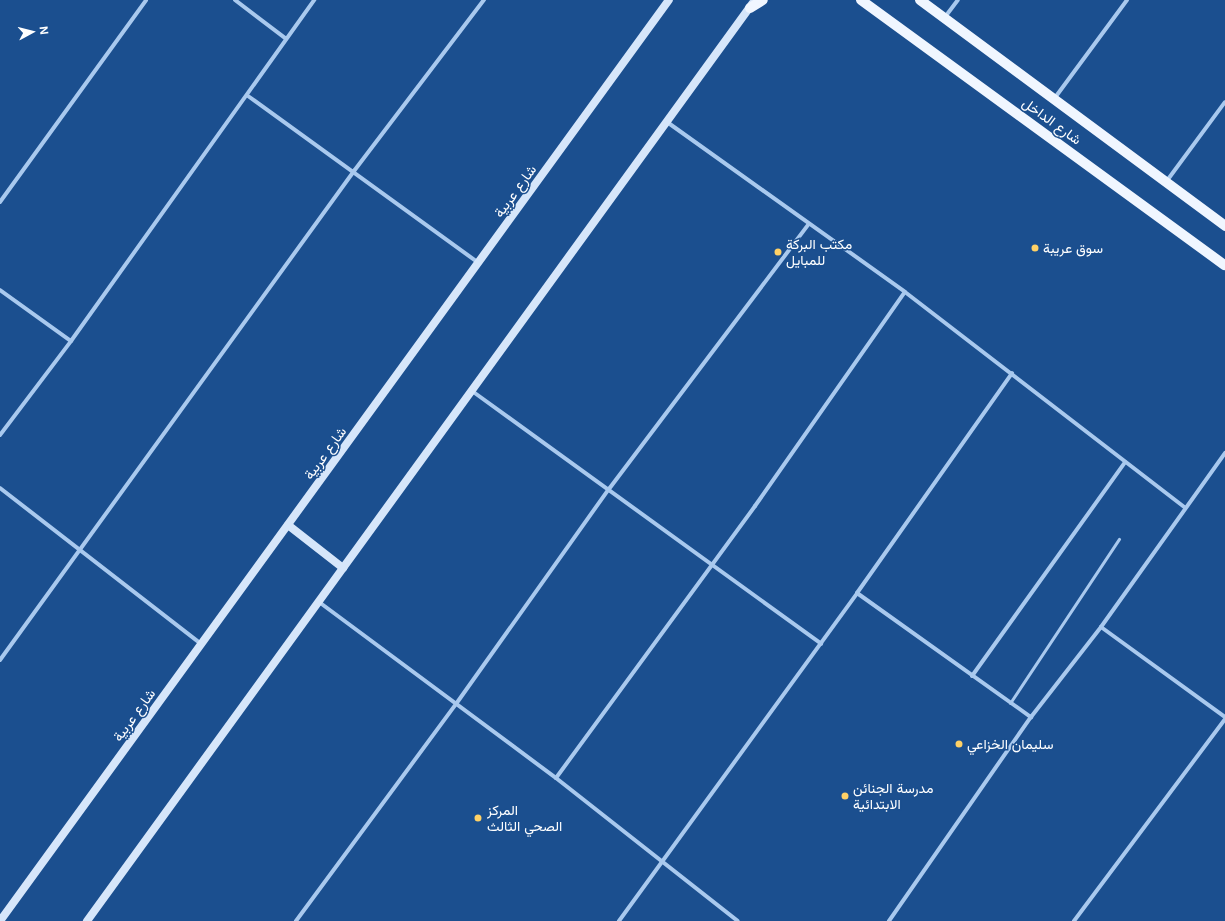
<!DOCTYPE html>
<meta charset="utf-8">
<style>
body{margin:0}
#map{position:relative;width:1225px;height:921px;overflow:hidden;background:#1b4f8f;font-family:Inter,Vazirmatn,sans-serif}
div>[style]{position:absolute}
.service>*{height:3px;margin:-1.5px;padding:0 1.5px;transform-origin:1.5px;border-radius:1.5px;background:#a9c9ee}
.minor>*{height:4px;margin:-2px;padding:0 2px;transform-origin:2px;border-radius:2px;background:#a9c9ee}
.secondary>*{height:8px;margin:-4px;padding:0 4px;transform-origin:4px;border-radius:4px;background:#d6e6fa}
.primary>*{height:10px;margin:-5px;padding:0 5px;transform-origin:5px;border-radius:5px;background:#f0f6ff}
.dots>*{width:11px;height:11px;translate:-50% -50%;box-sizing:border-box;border:2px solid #1b4f8f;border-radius:50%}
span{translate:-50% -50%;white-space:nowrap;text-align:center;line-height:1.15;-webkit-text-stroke:3px #1b4f8f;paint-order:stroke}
.street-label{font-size:14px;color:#fff}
.poi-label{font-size:14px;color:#fff}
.left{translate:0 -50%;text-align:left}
.north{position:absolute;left:12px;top:12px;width:40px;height:40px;-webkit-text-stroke:3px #1b4f8f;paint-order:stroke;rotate:83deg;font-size:11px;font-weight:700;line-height:16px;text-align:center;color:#fff}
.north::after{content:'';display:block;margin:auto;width:14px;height:18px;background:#fff;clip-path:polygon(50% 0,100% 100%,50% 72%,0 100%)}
</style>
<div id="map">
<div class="service">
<div style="left:1010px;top:703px;width:197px;rotate:-56.4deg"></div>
</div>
<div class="minor">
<div style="left:235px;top:0;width:63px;rotate:37.2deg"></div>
<div style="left:945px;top:17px;width:21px;rotate:-53deg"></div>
<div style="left:248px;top:96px;width:285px;rotate:35.9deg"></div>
<div style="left:1054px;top:99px;width:123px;rotate:-53.6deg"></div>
<div style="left:667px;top:122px;width:292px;rotate:35.5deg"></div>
<div style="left:905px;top:292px;width:352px;rotate:37.6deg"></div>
<div style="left:1166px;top:182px;width:99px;rotate:-53.6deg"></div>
<div style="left:0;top:202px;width:249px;rotate:-54.1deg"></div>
<div style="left:0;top:290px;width:87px;rotate:35.7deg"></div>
<div style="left:472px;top:391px;width:431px;rotate:35.9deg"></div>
<div style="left:0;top:435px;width:118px;rotate:-52.9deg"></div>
<div style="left:71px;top:341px;width:419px;rotate:-54.5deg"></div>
<div style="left:0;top:488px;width:254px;rotate:37.8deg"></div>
<div style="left:857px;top:593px;width:214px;rotate:35.5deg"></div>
<div style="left:319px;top:602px;width:295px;rotate:36.6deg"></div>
<div style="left:556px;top:778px;width:231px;rotate:38.2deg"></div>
<div style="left:1101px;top:627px;width:153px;rotate:36deg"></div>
<div style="left:0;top:660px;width:604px;rotate:-54.1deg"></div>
<div style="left:354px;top:171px;width:215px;rotate:-52.8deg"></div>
<div style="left:972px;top:676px;width:263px;rotate:-54.4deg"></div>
<div style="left:556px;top:778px;width:337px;rotate:-53.8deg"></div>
<div style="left:755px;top:506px;width:261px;rotate:-55deg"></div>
<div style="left:296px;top:921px;width:270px;rotate:-53.6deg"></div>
<div style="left:456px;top:704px;width:264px;rotate:-54.6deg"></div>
<div style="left:609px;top:489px;width:332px;rotate:-53deg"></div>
<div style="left:619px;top:921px;width:405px;rotate:-54deg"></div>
<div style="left:857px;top:593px;width:269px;rotate:-54.8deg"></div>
<div style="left:889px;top:921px;width:249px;rotate:-55.2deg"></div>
<div style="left:1031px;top:717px;width:114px;rotate:-52.1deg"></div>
<div style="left:1101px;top:627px;width:214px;rotate:-54.5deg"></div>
<div style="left:1074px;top:921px;width:252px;rotate:-53.2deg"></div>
</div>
<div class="secondary">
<div style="left:288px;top:525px;width:70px;rotate:38deg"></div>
<div style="left:0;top:921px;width:1138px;rotate:-54.01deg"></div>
<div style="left:87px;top:921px;width:1133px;rotate:-54.05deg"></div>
</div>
<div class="primary">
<div style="left:861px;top:0;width:450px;rotate:36.1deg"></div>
<div style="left:920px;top:0;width:380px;rotate:36.5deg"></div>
<div style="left:750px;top:8px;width:15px;rotate:-32deg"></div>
</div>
<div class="dots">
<div style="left:1035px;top:248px;background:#ffd166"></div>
<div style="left:778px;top:252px;background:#ffd166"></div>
<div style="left:959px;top:744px;background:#ffd166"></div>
<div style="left:845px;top:796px;background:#ffd166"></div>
<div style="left:478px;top:818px;background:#ffd166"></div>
</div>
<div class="street-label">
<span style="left:1052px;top:121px;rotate:36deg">شارع الداخل</span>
<span style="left:515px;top:191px;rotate:-54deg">شارع عربية</span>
<span style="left:325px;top:453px;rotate:-54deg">شارع عربية</span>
<span style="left:134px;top:715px;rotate:-54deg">شارع عربية</span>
</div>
<div class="poi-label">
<span class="left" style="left:786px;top:252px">مكتب البركة<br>للمبايل</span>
<span class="left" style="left:1043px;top:248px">سوق عريبة</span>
<span class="left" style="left:967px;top:744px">سليمان الخزاعي</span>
<span class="left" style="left:853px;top:796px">مدرسة الجنائن<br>الابتدائية</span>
<span class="left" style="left:487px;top:818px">المركز<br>الصحي الثالث</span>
</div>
<div class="north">N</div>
</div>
